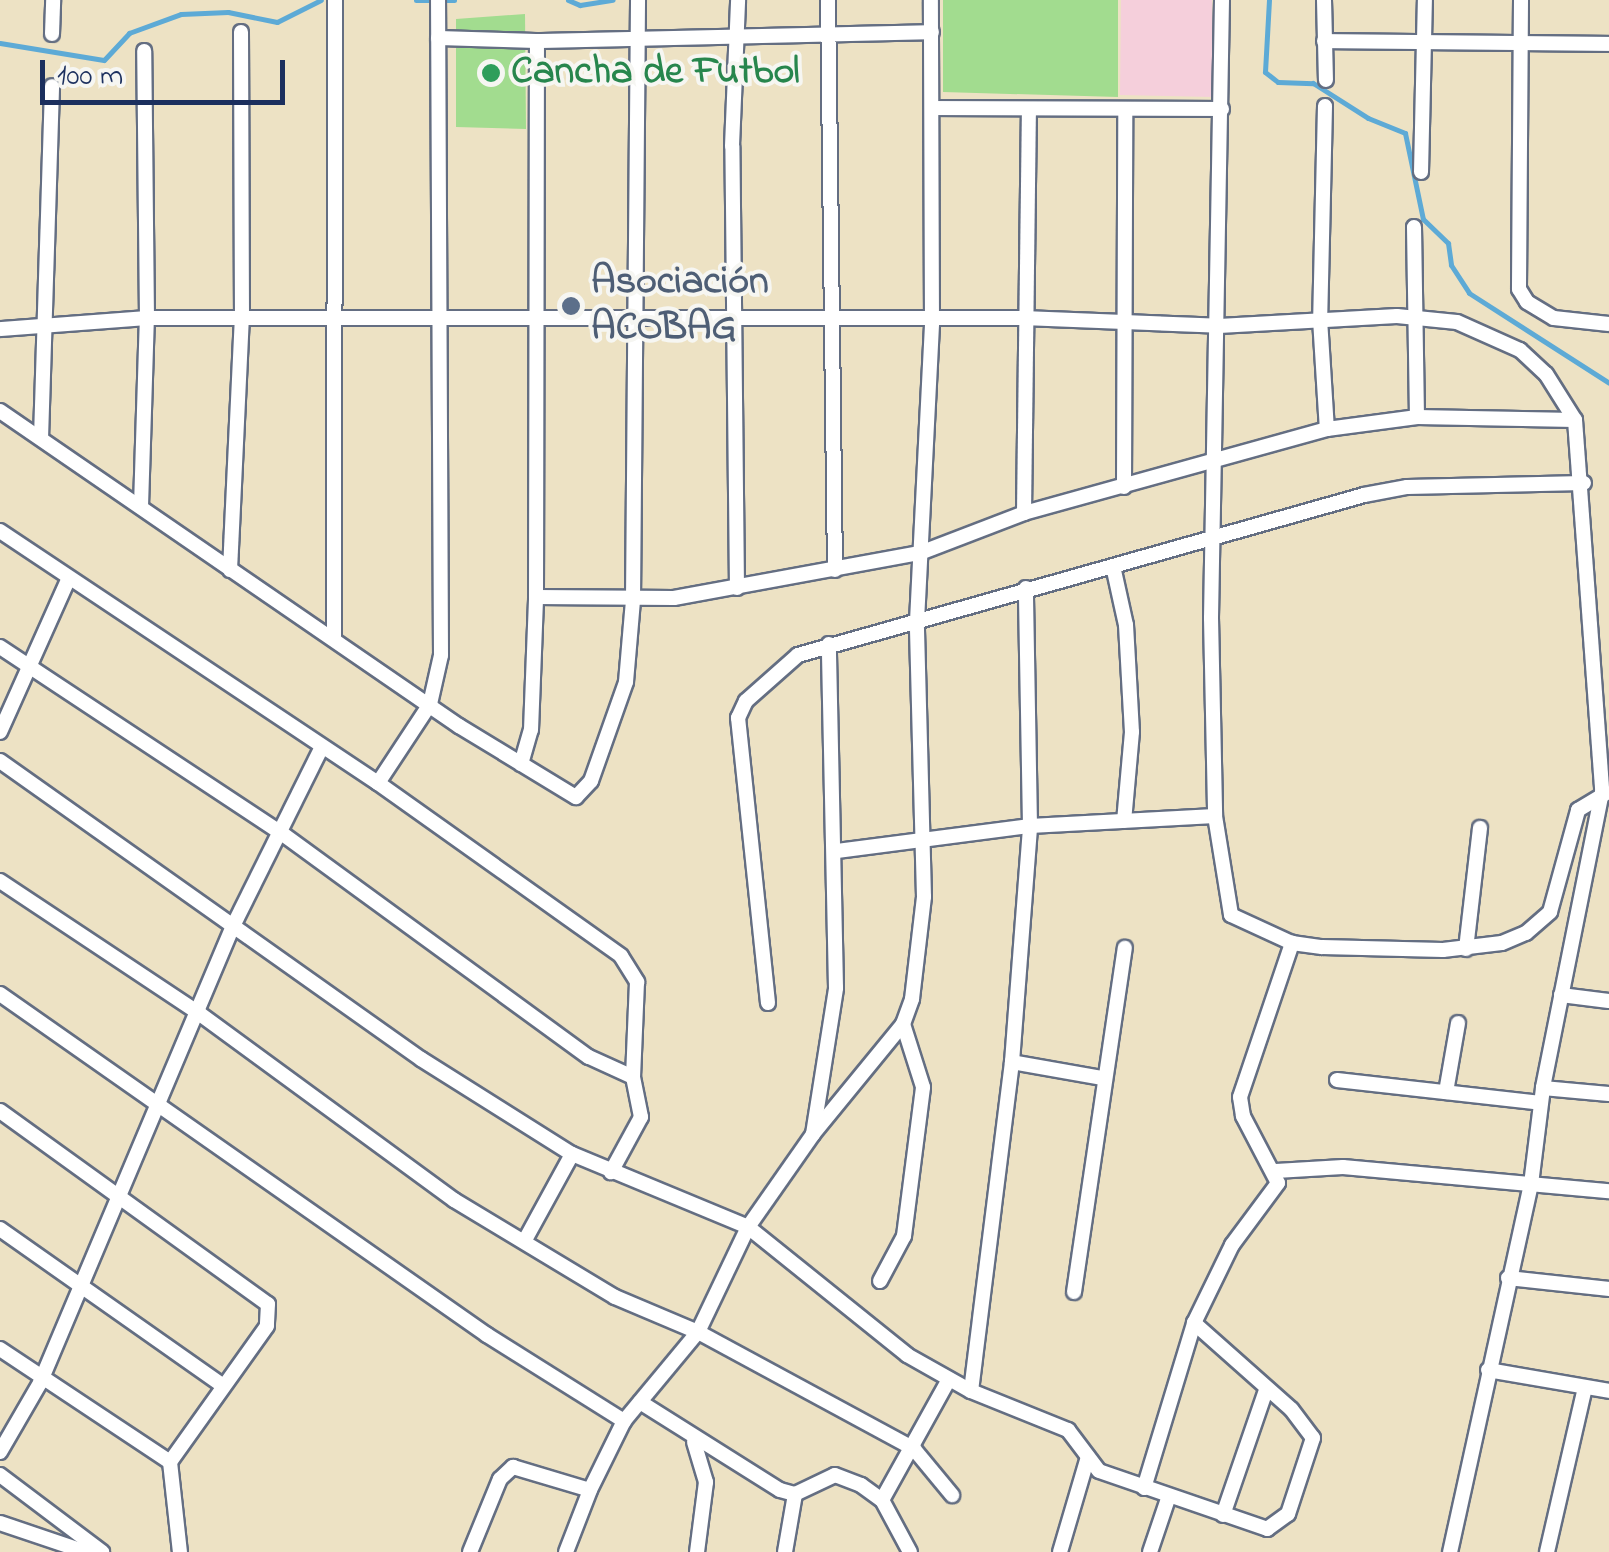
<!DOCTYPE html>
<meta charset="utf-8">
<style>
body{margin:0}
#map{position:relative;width:1609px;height:1552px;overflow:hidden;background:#ede2c4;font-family:"Indie Flower",sans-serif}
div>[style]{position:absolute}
.built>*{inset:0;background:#f5cfdb}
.green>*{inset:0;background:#a2dc8f}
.stream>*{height:5px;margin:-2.5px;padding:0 2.5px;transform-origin:2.5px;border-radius:2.5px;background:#5daad6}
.roads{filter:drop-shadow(2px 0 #646e82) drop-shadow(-2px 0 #646e82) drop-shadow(0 2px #646e82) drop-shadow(0 -2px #646e82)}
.minor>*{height:14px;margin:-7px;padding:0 7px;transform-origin:7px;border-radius:7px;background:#fff}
.dots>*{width:28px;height:28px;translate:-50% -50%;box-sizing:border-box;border:5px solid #f6f6f2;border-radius:50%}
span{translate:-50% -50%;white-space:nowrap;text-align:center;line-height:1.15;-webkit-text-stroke:8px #f6f6f2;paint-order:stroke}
.leisure-label{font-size:40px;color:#27864d;font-weight:700}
.left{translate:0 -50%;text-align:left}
.service-label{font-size:40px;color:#4e5e75;font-weight:700}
.scale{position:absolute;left:40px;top:60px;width:245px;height:45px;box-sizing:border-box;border:5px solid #1b2f5e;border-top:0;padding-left:12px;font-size:30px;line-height:35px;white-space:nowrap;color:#1b2f5e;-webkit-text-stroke:8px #f6f6f2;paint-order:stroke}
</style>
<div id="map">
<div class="built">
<div style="clip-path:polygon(1121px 0,1212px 0,1213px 97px,1120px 95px)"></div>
</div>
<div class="green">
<div style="clip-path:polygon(943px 0,1118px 0,1118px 97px,943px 92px)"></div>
<div style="clip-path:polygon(525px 14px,526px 129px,456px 127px,456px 19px)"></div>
</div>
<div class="stream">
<div style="left:416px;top:0;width:38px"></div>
<div style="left:568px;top:0;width:13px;rotate:23deg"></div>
<div style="left:580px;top:5px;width:33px;rotate:-9deg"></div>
<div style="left:1269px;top:0;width:72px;rotate:93.2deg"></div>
<div style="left:1265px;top:72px;width:16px;rotate:38deg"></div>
<div style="left:1278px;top:82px;width:35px;rotate:2deg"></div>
<div style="left:1313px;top:83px;width:65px;rotate:32.5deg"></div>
<div style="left:1368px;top:118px;width:40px;rotate:22deg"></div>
<div style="left:1405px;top:133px;width:88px;rotate:78.2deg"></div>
<div style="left:1423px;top:219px;width:35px;rotate:44deg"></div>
<div style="left:1448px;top:243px;width:22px;rotate:82deg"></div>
<div style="left:1451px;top:265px;width:33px;rotate:57deg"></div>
<div style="left:1469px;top:293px;width:166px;rotate:32.7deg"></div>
<div style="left:0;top:43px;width:105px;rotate:9.3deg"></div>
<div style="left:104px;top:60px;width:37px;rotate:-47deg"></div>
<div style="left:129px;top:33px;width:55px;rotate:-20.1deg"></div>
<div style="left:181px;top:14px;width:47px;rotate:-2.4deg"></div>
<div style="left:228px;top:12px;width:50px;rotate:11.5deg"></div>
<div style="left:277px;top:22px;width:49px;rotate:-26.6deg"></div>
</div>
<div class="roads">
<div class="minor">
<div style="left:828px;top:0;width:570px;rotate:89.3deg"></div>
<div style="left:1222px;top:0;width:618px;rotate:91.02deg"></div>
<div style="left:1211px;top:618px;width:198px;rotate:88.8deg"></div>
<div style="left:1215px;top:816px;width:100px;rotate:80.8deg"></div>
<div style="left:1231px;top:915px;width:67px;rotate:24.7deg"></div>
<div style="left:1292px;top:943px;width:30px;rotate:8deg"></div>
<div style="left:1322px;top:947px;width:121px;rotate:1.4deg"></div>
<div style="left:1443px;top:950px;width:59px;rotate:-6.8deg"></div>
<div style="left:1502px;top:943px;width:26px;rotate:-23deg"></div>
<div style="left:1526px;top:933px;width:32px;rotate:-41deg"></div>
<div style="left:1550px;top:912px;width:106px;rotate:-74.6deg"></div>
<div style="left:1578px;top:810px;width:33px;rotate:-31deg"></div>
<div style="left:1324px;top:0;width:80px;rotate:88.6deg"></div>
<div style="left:1521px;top:0;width:289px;rotate:90.4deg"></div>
<div style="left:1519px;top:289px;width:15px;rotate:58deg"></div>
<div style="left:1527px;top:302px;width:31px;rotate:31deg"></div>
<div style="left:1554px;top:318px;width:55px;rotate:6.2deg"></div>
<div style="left:52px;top:34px;width:34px;rotate:-88deg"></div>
<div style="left:438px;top:38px;width:99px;rotate:1.7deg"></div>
<div style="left:1324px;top:41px;width:285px;rotate:0.6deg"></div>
<div style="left:1325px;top:106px;width:213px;rotate:91.3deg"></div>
<div style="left:1320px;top:319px;width:110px;rotate:86.4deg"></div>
<div style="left:933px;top:108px;width:289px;rotate:0.2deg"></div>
<div style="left:1421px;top:172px;width:172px;rotate:-88.7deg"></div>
<div style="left:1414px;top:227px;width:190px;rotate:89.1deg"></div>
<div style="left:0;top:329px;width:147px;rotate:-4.3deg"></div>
<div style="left:147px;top:318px;width:876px"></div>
<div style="left:1023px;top:318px;width:196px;rotate:2.3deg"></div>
<div style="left:1219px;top:326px;width:178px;rotate:-3.2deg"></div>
<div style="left:1397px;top:316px;width:60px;rotate:5.7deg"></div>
<div style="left:1457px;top:322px;width:69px;rotate:24deg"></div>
<div style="left:1520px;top:350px;width:35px;rotate:43deg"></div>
<div style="left:1546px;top:374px;width:54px;rotate:57.8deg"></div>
<div style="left:1575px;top:420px;width:373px;rotate:85.8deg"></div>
<div style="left:1602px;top:792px;width:302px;rotate:101.3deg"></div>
<div style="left:1543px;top:1088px;width:97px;rotate:97.1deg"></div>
<div style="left:1531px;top:1184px;width:377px;rotate:102.4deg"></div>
<div style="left:0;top:411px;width:557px;rotate:34.46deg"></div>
<div style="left:459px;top:726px;width:137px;rotate:31.3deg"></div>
<div style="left:576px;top:797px;width:22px;rotate:-47deg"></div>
<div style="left:591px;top:781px;width:105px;rotate:-70.5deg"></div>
<div style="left:626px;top:682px;width:82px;rotate:-85.1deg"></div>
<div style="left:633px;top:600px;width:600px;rotate:-89.52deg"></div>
<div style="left:41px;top:438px;width:352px;rotate:-88.2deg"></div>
<div style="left:1124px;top:487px;width:378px;rotate:-89.8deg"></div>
<div style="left:141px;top:506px;width:188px;rotate:-88.2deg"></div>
<div style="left:147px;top:318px;width:267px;rotate:-90.6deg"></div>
<div style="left:1024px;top:513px;width:404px;rotate:-89.3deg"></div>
<div style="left:0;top:531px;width:454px;rotate:33.7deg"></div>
<div style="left:378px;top:783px;width:298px;rotate:35.4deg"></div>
<div style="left:621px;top:956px;width:31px;rotate:58deg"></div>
<div style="left:637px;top:982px;width:95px;rotate:92.4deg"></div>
<div style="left:1113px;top:566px;width:60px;rotate:77.6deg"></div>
<div style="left:1126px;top:625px;width:107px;rotate:86.8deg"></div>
<div style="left:1132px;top:732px;width:89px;rotate:95.1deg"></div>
<div style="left:230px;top:570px;width:251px;rotate:-87.3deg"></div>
<div style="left:242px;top:319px;width:287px;rotate:-90.2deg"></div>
<div style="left:737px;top:588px;width:442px;rotate:-90.6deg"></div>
<div style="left:732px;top:146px;width:146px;rotate:-87.6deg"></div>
<div style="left:536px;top:597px;width:138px;rotate:0.4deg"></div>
<div style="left:674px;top:598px;width:250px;rotate:-10.4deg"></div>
<div style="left:920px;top:553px;width:111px;rotate:-21deg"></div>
<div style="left:1024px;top:513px;width:314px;rotate:-15.5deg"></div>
<div style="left:1327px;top:429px;width:91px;rotate:-7.6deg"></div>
<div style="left:1417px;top:417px;width:158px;rotate:1.1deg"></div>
<div style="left:334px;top:637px;width:637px;rotate:-89.91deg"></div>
<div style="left:0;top:647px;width:336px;rotate:33.5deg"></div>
<div style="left:280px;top:832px;width:382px;rotate:36.1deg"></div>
<div style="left:589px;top:1057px;width:48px;rotate:24.4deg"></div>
<div style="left:633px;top:1077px;width:41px;rotate:78.7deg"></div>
<div style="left:641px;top:1117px;width:63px;rotate:118.6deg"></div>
<div style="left:0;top:732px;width:167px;rotate:-65.9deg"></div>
<div style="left:0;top:761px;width:516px;rotate:35.29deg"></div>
<div style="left:421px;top:1059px;width:178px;rotate:32.2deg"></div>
<div style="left:572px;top:1154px;width:191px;rotate:22.5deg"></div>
<div style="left:748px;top:1227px;width:204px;rotate:38.8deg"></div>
<div style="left:907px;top:1355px;width:73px;rotate:29.4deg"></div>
<div style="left:971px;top:1391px;width:105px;rotate:21.9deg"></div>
<div style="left:1068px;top:1430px;width:51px;rotate:52.9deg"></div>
<div style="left:1099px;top:1471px;width:178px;rotate:19deg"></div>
<div style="left:1267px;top:1529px;width:26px;rotate:-36deg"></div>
<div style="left:1288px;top:1514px;width:80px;rotate:-71.8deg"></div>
<div style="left:1313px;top:1438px;width:36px;rotate:-127deg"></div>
<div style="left:1291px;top:1409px;width:130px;rotate:-138.4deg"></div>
<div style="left:521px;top:764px;width:35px;rotate:-74deg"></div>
<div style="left:531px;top:730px;width:133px;rotate:-87.8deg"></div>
<div style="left:536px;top:597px;width:556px;rotate:-89.9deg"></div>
<div style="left:537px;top:41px;width:395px;rotate:-1.3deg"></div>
<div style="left:378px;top:783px;width:95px;rotate:-56.6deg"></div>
<div style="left:430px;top:704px;width:50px;rotate:-77.3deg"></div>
<div style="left:441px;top:655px;width:655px;rotate:-90.26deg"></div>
<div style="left:837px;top:851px;width:195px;rotate:-7.4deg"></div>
<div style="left:1030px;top:826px;width:185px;rotate:-3.1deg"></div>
<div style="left:0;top:881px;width:240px;rotate:33.6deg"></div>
<div style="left:200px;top:1014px;width:315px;rotate:36.2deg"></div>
<div style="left:454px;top:1200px;width:188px;rotate:31.1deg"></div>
<div style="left:615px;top:1297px;width:90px;rotate:22.9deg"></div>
<div style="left:698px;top:1332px;width:246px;rotate:28.4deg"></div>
<div style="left:914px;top:1449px;width:60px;rotate:50.4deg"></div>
<div style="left:1466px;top:949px;width:122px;rotate:-83.4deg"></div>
<div style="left:0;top:994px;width:595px;rotate:35deg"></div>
<div style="left:487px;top:1335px;width:162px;rotate:32.1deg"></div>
<div style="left:1561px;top:995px;width:48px;rotate:7.1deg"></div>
<div style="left:768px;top:1003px;width:287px;rotate:-96deg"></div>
<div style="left:738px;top:718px;width:19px;rotate:-65deg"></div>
<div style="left:746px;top:701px;width:69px;rotate:-41.5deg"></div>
<div style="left:798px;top:655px;width:588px;rotate:-15.78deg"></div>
<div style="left:1364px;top:495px;width:44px;rotate:-10.5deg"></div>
<div style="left:1407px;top:487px;width:177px;rotate:-1.3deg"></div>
<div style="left:1012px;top:1062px;width:91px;rotate:10.1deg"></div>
<div style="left:1337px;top:1080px;width:205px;rotate:6.4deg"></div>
<div style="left:1543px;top:1088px;width:66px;rotate:5.2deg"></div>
<div style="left:1446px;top:1092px;width:70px;rotate:-80.1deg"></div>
<div style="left:0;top:1111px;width:330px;rotate:35.8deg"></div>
<div style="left:268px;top:1304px;width:22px;rotate:93deg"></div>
<div style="left:267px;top:1326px;width:167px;rotate:125.5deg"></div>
<div style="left:170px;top:1462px;width:91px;rotate:83.7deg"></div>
<div style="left:813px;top:1134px;width:148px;rotate:-81deg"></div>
<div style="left:836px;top:988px;width:344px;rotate:-91.2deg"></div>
<div style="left:1276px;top:1171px;width:67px;rotate:-3.4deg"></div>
<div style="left:1343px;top:1167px;width:267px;rotate:5.2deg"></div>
<div style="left:0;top:1229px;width:273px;rotate:35.1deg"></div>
<div style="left:525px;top:1240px;width:98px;rotate:-61.3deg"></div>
<div style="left:1508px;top:1278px;width:102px;rotate:6.2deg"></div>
<div style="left:880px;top:1281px;width:51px;rotate:-61.9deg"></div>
<div style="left:904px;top:1236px;width:150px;rotate:-82.7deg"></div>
<div style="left:923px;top:1087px;width:66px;rotate:-107.6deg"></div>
<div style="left:1074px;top:1292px;width:348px;rotate:-81.6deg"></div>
<div style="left:0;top:1349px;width:204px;rotate:33.6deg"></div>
<div style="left:1488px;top:1370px;width:123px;rotate:9.8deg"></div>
<div style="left:971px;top:1391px;width:332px;rotate:-82.9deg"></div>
<div style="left:1012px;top:1062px;width:237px;rotate:-85.6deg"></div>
<div style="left:1030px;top:826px;width:238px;rotate:-91deg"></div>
<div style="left:640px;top:1402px;width:165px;rotate:32.2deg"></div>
<div style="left:780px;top:1490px;width:16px;rotate:15deg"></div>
<div style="left:795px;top:1494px;width:44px;rotate:-25.4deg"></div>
<div style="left:835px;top:1475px;width:28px;rotate:21deg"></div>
<div style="left:861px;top:1485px;width:26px;rotate:36deg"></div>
<div style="left:882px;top:1500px;width:59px;rotate:61.7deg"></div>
<div style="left:694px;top:1442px;width:42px;rotate:73.3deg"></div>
<div style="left:706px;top:1482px;width:71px;rotate:97.3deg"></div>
<div style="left:0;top:1452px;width:80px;rotate:-59.9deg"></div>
<div style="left:40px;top:1383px;width:496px;rotate:-67.1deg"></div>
<div style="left:233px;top:926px;width:200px;rotate:-63.6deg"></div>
<div style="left:0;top:1475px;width:128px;rotate:37deg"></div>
<div style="left:1144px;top:1488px;width:172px;rotate:-73.1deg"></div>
<div style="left:1194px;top:1323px;width:87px;rotate:-64deg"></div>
<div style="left:1232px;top:1245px;width:77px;rotate:-53.4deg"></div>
<div style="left:1278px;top:1183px;width:76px;rotate:-117.6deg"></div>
<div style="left:1243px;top:1116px;width:19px;rotate:-99deg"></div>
<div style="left:1240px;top:1097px;width:163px;rotate:-71.3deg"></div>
<div style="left:882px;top:1500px;width:138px;rotate:-61deg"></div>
<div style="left:1223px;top:1515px;width:132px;rotate:-71deg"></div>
<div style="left:0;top:1523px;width:91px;rotate:18.6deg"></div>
<div style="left:470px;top:1552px;width:79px;rotate:-67.7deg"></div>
<div style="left:500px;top:1479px;width:18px;rotate:-43deg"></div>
<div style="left:513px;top:1467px;width:80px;rotate:16.6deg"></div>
<div style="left:590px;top:1490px;width:77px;rotate:-63.8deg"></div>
<div style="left:624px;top:1421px;width:116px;rotate:-50.3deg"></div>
<div style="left:698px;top:1332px;width:116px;rotate:-64.5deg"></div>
<div style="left:748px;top:1227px;width:113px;rotate:-55deg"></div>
<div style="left:813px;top:1134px;width:142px;rotate:-50.7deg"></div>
<div style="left:903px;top:1024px;width:27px;rotate:-70deg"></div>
<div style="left:912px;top:999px;width:103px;rotate:-83.3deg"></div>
<div style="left:924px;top:897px;width:276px;rotate:-91.5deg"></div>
<div style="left:917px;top:621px;width:299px;rotate:-87.1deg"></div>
<div style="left:932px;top:322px;width:322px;rotate:-90.2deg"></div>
<div style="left:566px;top:1552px;width:66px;rotate:-68.8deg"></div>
<div style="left:785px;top:1552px;width:59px;rotate:-80.2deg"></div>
<div style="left:1060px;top:1552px;width:99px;rotate:-73.6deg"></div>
<div style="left:1150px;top:1552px;width:59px;rotate:-71.3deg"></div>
<div style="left:1547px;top:1552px;width:168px;rotate:-77deg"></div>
</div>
</div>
<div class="dots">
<div style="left:491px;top:73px;background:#2e9e5b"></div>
<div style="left:571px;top:306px;background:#5c6f8a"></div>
</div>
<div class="leisure-label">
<span class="left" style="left:511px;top:73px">Cancha de Futbol</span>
</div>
<div class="service-label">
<span class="left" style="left:591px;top:306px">Asociación<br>ACOBAG</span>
</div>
<div class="scale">100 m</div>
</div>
